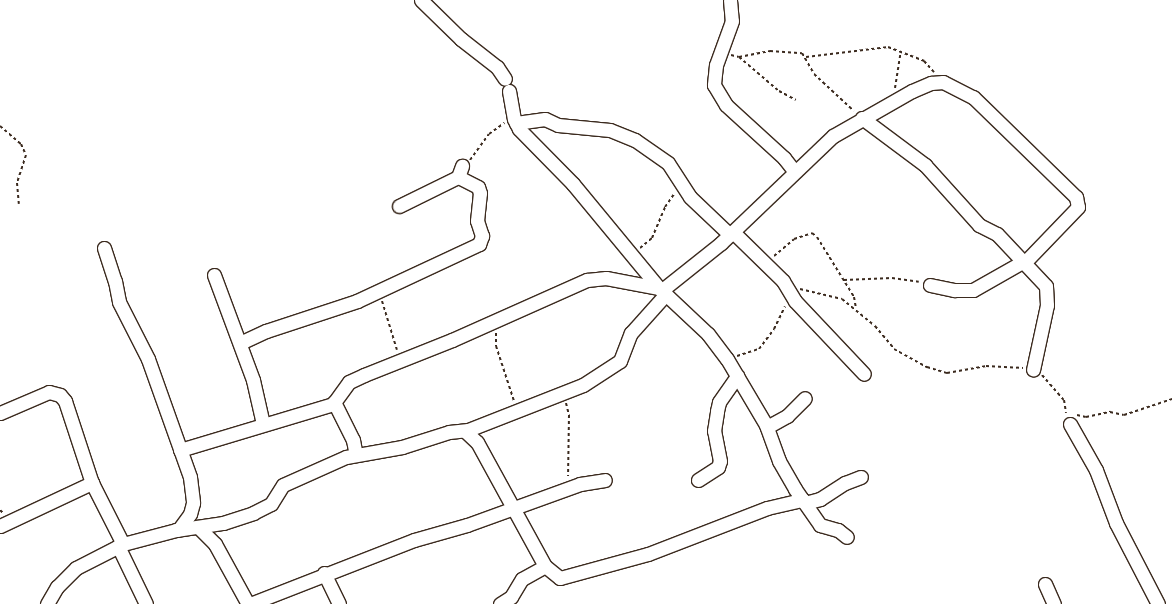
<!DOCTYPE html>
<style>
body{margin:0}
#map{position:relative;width:1172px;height:604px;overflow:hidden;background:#fff;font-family:"Patrick Hand",sans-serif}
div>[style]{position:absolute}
.path>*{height:2px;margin-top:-1px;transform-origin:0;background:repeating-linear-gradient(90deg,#3b2a1e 0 3px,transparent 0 6px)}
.roads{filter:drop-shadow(1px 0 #3b2a1e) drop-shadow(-1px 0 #3b2a1e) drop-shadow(0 1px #3b2a1e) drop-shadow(0 -1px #3b2a1e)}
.minor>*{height:13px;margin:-6.5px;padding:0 6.5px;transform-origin:6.5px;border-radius:6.5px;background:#fff}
span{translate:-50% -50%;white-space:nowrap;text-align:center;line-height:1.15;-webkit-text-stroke:4px #fff;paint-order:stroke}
</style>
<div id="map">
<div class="path">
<div style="left:731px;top:55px;width:8px;rotate:14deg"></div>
<div style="left:739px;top:57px;width:32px;rotate:-11deg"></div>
<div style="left:770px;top:51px;width:32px;rotate:4deg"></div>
<div style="left:802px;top:53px;width:24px;rotate:60deg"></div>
<div style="left:814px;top:74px;width:54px;rotate:42.8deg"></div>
<div style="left:739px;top:57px;width:52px;rotate:40.4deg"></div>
<div style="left:779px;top:91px;width:19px;rotate:28deg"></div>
<div style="left:806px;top:57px;width:83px;rotate:-7deg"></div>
<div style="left:888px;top:47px;width:39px;rotate:21deg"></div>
<div style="left:924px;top:61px;width:15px;rotate:48deg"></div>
<div style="left:895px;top:88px;width:36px;rotate:-81deg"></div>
<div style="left:0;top:126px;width:28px;rotate:41deg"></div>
<div style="left:21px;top:144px;width:12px;rotate:66deg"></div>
<div style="left:26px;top:155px;width:29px;rotate:108deg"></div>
<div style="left:17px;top:183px;width:21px;rotate:85deg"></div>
<div style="left:470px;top:160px;width:32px;rotate:-54deg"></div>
<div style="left:489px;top:134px;width:19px;rotate:-36deg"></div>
<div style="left:640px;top:248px;width:16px;rotate:-40deg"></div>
<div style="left:652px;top:238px;width:34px;rotate:-67deg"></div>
<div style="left:665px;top:207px;width:16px;rotate:-55deg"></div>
<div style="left:774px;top:256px;width:26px;rotate:-40deg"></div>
<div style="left:794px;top:239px;width:19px;rotate:-18deg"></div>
<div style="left:812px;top:233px;width:6px;rotate:39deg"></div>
<div style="left:817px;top:237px;width:70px;rotate:58.3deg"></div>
<div style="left:854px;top:297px;width:11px;rotate:80deg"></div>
<div style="left:844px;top:280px;width:48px;rotate:-2.4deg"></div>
<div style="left:892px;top:278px;width:27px;rotate:8deg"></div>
<div style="left:800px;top:289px;width:43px;rotate:13.4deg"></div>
<div style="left:842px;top:299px;width:43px;rotate:39.3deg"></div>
<div style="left:875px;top:326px;width:30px;rotate:50deg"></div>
<div style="left:894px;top:349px;width:38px;rotate:29deg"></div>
<div style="left:927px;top:367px;width:21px;rotate:17deg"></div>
<div style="left:947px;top:373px;width:40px;rotate:-10deg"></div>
<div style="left:986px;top:366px;width:37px;rotate:3deg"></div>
<div style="left:382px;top:301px;width:51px;rotate:73deg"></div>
<div style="left:496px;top:333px;width:13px;rotate:90deg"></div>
<div style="left:496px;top:346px;width:58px;rotate:71.9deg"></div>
<div style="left:737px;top:356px;width:23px;rotate:-18deg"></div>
<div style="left:759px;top:349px;width:25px;rotate:-53deg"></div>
<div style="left:774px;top:329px;width:25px;rotate:-64deg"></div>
<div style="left:1042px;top:375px;width:33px;rotate:49deg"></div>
<div style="left:1064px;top:400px;width:13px;rotate:81deg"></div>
<div style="left:566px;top:403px;width:12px;rotate:76deg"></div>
<div style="left:569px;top:415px;width:61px;rotate:90.9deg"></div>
<div style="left:1077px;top:415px;width:9px;rotate:13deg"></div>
<div style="left:1086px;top:417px;width:25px;rotate:-12deg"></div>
<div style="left:1110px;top:412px;width:14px;rotate:12deg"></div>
<div style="left:1124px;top:415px;width:51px;rotate:-18.4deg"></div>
<div style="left:0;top:510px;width:4px;rotate:45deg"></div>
</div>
<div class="roads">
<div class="minor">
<div style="left:421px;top:0;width:56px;rotate:44.3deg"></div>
<div style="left:461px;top:39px;width:46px;rotate:37.9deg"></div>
<div style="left:497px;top:67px;width:14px;rotate:56deg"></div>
<div style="left:730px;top:0;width:21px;rotate:85deg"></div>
<div style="left:732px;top:21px;width:47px;rotate:110deg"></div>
<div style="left:716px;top:65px;width:20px;rotate:96deg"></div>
<div style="left:714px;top:85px;width:23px;rotate:59deg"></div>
<div style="left:726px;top:105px;width:79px;rotate:42.4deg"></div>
<div style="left:784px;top:158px;width:16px;rotate:52deg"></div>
<div style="left:509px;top:91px;width:28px;rotate:80deg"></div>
<div style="left:514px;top:119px;width:11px;rotate:63deg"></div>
<div style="left:519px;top:129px;width:77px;rotate:45.5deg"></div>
<div style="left:573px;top:184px;width:135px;rotate:50.4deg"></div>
<div style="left:659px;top:288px;width:67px;rotate:43.2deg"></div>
<div style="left:708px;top:334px;width:31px;rotate:53deg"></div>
<div style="left:727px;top:359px;width:77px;rotate:59.4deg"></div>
<div style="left:766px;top:425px;width:38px;rotate:70deg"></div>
<div style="left:779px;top:461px;width:32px;rotate:60deg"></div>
<div style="left:795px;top:489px;width:44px;rotate:55.2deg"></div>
<div style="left:820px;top:525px;width:19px;rotate:16deg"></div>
<div style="left:838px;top:530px;width:11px;rotate:38deg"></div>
<div style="left:862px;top:118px;width:79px;rotate:36.7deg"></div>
<div style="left:925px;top:165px;width:81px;rotate:48deg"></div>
<div style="left:979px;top:225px;width:20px;rotate:27deg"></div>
<div style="left:997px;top:234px;width:71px;rotate:46.7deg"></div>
<div style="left:1046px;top:286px;width:19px;rotate:87deg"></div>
<div style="left:1047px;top:305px;width:66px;rotate:102.2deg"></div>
<div style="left:516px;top:123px;width:29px;rotate:-8deg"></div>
<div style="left:545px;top:119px;width:14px;rotate:25deg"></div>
<div style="left:558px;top:125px;width:52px;rotate:5.5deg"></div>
<div style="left:610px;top:130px;width:27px;rotate:22deg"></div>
<div style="left:635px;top:140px;width:40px;rotate:34.9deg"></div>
<div style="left:668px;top:163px;width:40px;rotate:57.1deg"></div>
<div style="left:690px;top:197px;width:55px;rotate:43.5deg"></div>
<div style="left:399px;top:206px;width:66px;rotate:-26.2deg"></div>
<div style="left:733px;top:232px;width:70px;rotate:44.4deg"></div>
<div style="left:783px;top:281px;width:23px;rotate:59deg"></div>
<div style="left:795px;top:301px;width:100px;rotate:46.6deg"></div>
<div style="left:104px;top:248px;width:35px;rotate:72deg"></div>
<div style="left:115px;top:281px;width:21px;rotate:79deg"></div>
<div style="left:119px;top:302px;width:64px;rotate:63deg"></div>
<div style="left:148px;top:359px;width:125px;rotate:70.4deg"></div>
<div style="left:190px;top:477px;width:26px;rotate:83deg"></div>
<div style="left:193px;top:503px;width:11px;rotate:105deg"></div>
<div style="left:190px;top:514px;width:19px;rotate:126deg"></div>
<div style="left:214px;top:275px;width:112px;rotate:69.6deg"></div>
<div style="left:253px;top:380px;width:45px;rotate:77.2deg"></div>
<div style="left:930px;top:285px;width:25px;rotate:12deg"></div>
<div style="left:954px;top:290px;width:19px"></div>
<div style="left:973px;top:290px;width:59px;rotate:-29.6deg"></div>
<div style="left:662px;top:290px;width:75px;rotate:-38.5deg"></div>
<div style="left:721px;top:243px;width:155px;rotate:-43.7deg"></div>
<div style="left:833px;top:136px;width:91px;rotate:-29.7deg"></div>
<div style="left:912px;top:91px;width:21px;rotate:-23deg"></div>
<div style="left:931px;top:83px;width:12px;rotate:-5deg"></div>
<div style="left:943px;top:82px;width:34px;rotate:27deg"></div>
<div style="left:973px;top:97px;width:144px;rotate:44.2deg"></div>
<div style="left:1076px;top:197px;width:10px;rotate:79deg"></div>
<div style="left:1078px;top:207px;width:76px;rotate:133.9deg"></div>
<div style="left:240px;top:343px;width:29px;rotate:-25deg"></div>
<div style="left:266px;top:331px;width:96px;rotate:-18.2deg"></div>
<div style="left:357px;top:301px;width:135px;rotate:-25deg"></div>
<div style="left:479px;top:244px;width:9px;rotate:-69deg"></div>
<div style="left:482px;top:236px;width:16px;rotate:-108deg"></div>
<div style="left:477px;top:221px;width:28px;rotate:-84deg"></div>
<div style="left:480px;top:193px;width:6px;rotate:-108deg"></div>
<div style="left:478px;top:187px;width:22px;rotate:-153deg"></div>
<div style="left:458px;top:177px;width:12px;rotate:-70deg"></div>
<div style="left:334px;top:402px;width:42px;rotate:63.4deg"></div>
<div style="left:353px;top:440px;width:15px;rotate:79deg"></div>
<div style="left:0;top:413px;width:53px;rotate:-23.2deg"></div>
<div style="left:49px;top:392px;width:11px;rotate:15deg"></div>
<div style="left:60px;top:395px;width:8px;rotate:50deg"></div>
<div style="left:65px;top:401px;width:86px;rotate:71.8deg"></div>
<div style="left:92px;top:483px;width:68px;rotate:63.1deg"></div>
<div style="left:1070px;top:424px;width:53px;rotate:60.5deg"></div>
<div style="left:1096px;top:470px;width:57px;rotate:69.3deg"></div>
<div style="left:1116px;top:523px;width:91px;rotate:62.6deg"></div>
<div style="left:767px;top:427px;width:23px;rotate:-29deg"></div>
<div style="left:787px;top:416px;width:25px;rotate:-45deg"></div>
<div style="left:465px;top:431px;width:16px;rotate:43deg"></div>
<div style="left:477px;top:442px;width:141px;rotate:61.3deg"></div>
<div style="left:545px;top:566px;width:19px;rotate:39deg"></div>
<div style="left:560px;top:578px;width:91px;rotate:-15.3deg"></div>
<div style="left:648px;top:554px;width:128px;rotate:-21.1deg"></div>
<div style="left:767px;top:508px;width:37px;rotate:-13deg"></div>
<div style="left:180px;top:450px;width:160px;rotate:-16.7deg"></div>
<div style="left:333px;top:404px;width:27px;rotate:-54deg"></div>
<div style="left:349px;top:382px;width:17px;rotate:-25deg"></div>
<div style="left:364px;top:375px;width:95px;rotate:-21.7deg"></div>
<div style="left:452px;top:340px;width:148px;rotate:-24deg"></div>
<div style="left:587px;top:280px;width:19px;rotate:-6deg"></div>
<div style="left:606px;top:278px;width:54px;rotate:10.7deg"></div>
<div style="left:698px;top:480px;width:24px;rotate:-33deg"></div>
<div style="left:718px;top:467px;width:6px;rotate:-72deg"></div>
<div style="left:720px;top:461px;width:31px;rotate:-101deg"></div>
<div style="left:714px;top:431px;width:20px;rotate:-81deg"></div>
<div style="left:717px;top:411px;width:9px;rotate:-77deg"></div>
<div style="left:719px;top:402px;width:32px;rotate:-55deg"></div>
<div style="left:805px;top:503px;width:16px;rotate:-15deg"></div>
<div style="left:820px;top:499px;width:30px;rotate:-33deg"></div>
<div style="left:845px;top:483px;width:17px;rotate:-21deg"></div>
<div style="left:0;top:526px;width:102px;rotate:-25.1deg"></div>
<div style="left:198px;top:527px;width:24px;rotate:45deg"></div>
<div style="left:215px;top:544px;width:68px;rotate:61.2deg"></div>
<div style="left:118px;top:546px;width:64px;rotate:64.2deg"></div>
<div style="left:324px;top:573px;width:34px;rotate:64deg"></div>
<div style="left:1045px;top:584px;width:22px;rotate:66deg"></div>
<div style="left:47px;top:604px;width:20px;rotate:-60deg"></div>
<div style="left:57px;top:587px;width:27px;rotate:-45deg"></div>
<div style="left:76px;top:568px;width:53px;rotate:-27.1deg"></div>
<div style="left:123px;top:544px;width:55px;rotate:-14.8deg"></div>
<div style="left:176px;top:530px;width:48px;rotate:-8.5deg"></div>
<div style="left:223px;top:523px;width:32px;rotate:-18deg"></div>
<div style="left:253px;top:513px;width:20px;rotate:-27deg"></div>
<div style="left:271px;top:504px;width:22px;rotate:-58deg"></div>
<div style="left:283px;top:485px;width:69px;rotate:-24deg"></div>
<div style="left:346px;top:457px;width:57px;rotate:-10.1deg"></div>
<div style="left:402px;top:447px;width:49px;rotate:-17.7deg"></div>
<div style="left:449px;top:432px;width:19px;rotate:-6deg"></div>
<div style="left:468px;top:430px;width:123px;rotate:-21.4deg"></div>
<div style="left:583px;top:385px;width:44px;rotate:-33deg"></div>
<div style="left:620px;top:361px;width:30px;rotate:-69deg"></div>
<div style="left:631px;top:333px;width:52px;rotate:-48.1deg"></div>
<div style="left:250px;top:604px;width:176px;rotate:-21.3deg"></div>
<div style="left:414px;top:540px;width:55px;rotate:-15.8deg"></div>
<div style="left:467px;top:525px;width:120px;rotate:-19.9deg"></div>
<div style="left:580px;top:484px;width:25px;rotate:-9deg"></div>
<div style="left:500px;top:604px;width:13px;rotate:-32deg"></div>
<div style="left:511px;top:597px;width:21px;rotate:-59deg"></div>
<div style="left:522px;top:579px;width:26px;rotate:-29deg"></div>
</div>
</div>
</div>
